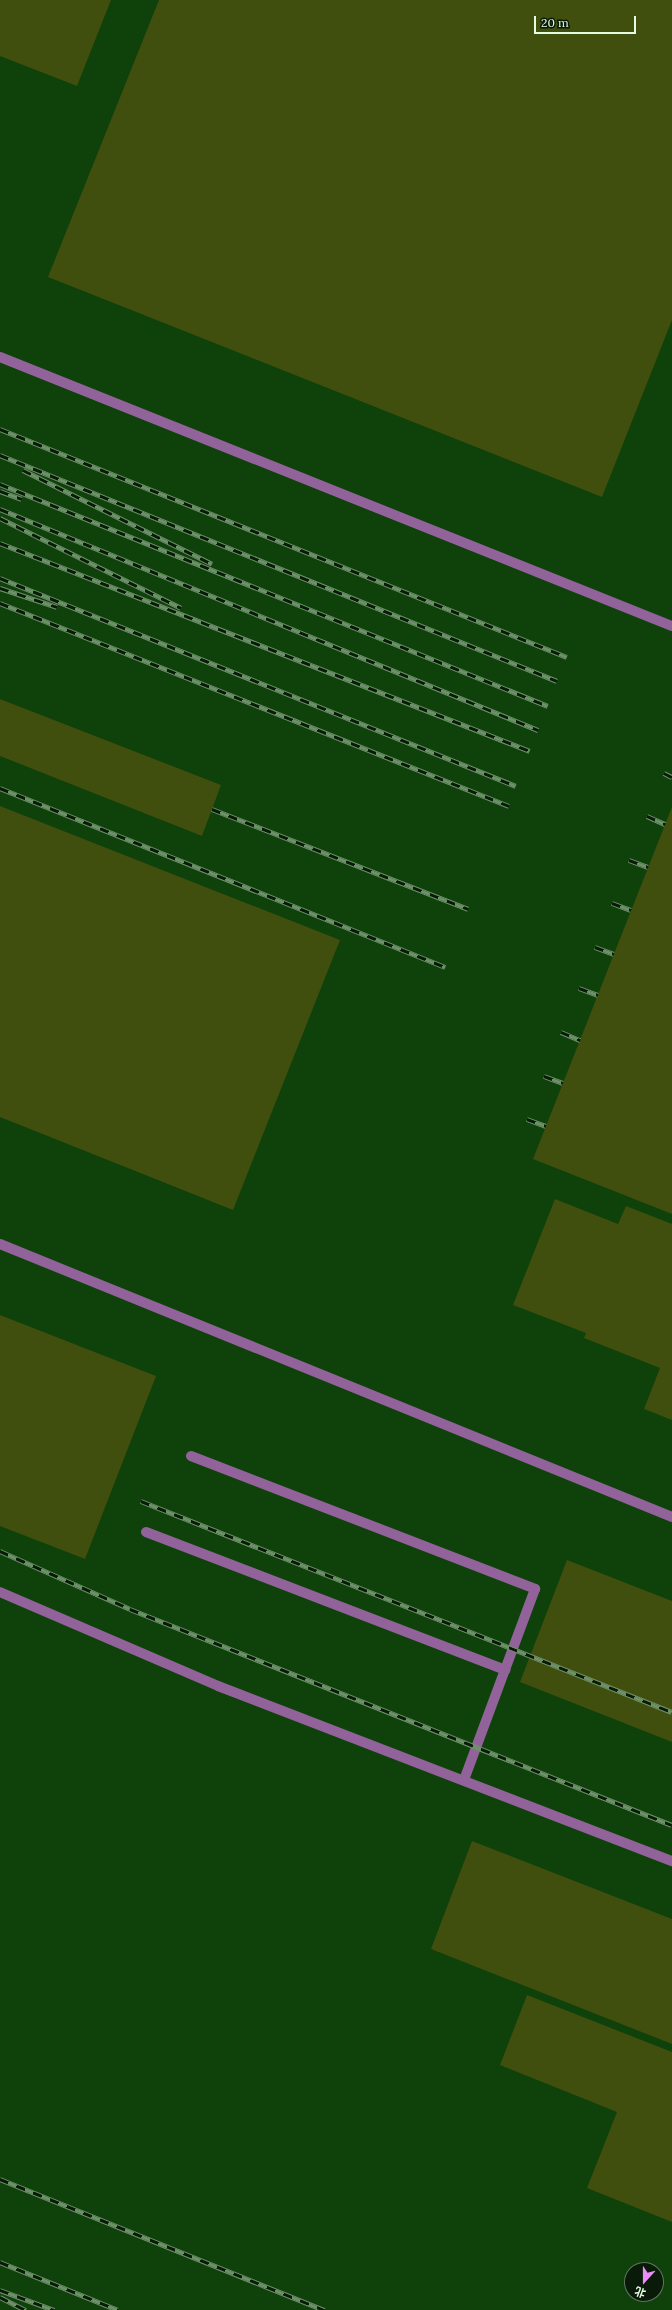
<!DOCTYPE html>
<meta charset="utf-8">
<style>
body{margin:0}
#map{position:relative;width:672px;height:2310px;overflow:hidden;background:#0d3809;font-family:Lora,"Noto Sans SC",serif}
div>[style]{position:absolute}
.built>*{inset:0;background:#0f410b}
.building>*{inset:0;background:#404e0e}
.minor>*{height:10px;margin:-5px;padding:0 5px;transform-origin:5px;border-radius:5px;background:#92639a}
.rail>*{height:4.5px;margin-top:-2.25px;transform-origin:0;background:repeating-linear-gradient(90deg,#091b08 0 9px,#6e916b 0 18px);box-sizing:border-box;border-block:1px solid #6e916b}
span{translate:-50% -50%;white-space:nowrap;text-align:center;line-height:1.15;-webkit-text-stroke:3.5px #091b08;paint-order:stroke}
.north{position:absolute;left:624px;top:2262px;width:40px;height:40px;box-sizing:border-box;background:#091b08;border:1px solid #60755e;border-radius:50%;rotate:201deg;font-size:11px;font-weight:700;line-height:16px;text-align:center;color:#e3fbe0}
.north::after{content:'';display:block;margin:auto;width:14px;height:18px;background:#ec8cfb;clip-path:polygon(50% 0,100% 100%,50% 72%,0 100%)}
.scale{position:absolute;left:534px;top:16px;width:102px;height:18px;box-sizing:border-box;border:2px solid #e3fbe0;border-top:0;padding-left:5px;font-size:12px;line-height:14px;white-space:nowrap;color:#e3fbe0;-webkit-text-stroke:3px #091b08;paint-order:stroke}
</style>
<div id="map">
<div class="built">
<div style="clip-path:polygon(evenodd,0 0,672px 0,672px 2310px,0 2310px,0 0,632px 2270px,656px 2270px,656px 2294px,632px 2294px,632px 2270px)"></div>
</div>
<div class="building">
<div style="clip-path:polygon(0 0,111px 0,77px 86px,0 56px)"></div>
<div style="clip-path:polygon(159px 0,672px 0,672px 320px,602px 497px,48px 277px)"></div>
<div style="clip-path:polygon(0 699px,221px 785px,202px 836px,0 756px)"></div>
<div style="clip-path:polygon(0 806px,340px 940px,233px 1210px,0 1117px)"></div>
<div style="clip-path:polygon(672px 807px,672px 1214px,533px 1159px)"></div>
<div style="clip-path:polygon(555px 1199px,618px 1224px,626px 1206px,672px 1224px,672px 1420px,644px 1409px,660px 1368px,584px 1338px,586px 1333px,513px 1305px)"></div>
<div style="clip-path:polygon(0 1315px,156px 1376px,85px 1559px,0 1526px)"></div>
<div style="clip-path:polygon(567px 1560px,672px 1601px,672px 1742px,520px 1682px)"></div>
<div style="clip-path:polygon(472px 1841px,672px 1919px,672px 2044px,431px 1949px)"></div>
<div style="clip-path:polygon(527px 1995px,672px 2052px,672px 2222px,587px 2188px,617px 2112px,500px 2065px)"></div>
</div>
<div class="minor">
<div style="left:0;top:357px;width:724px;rotate:21.82deg"></div>
<div style="left:0;top:1244px;width:725px;rotate:22.11deg"></div>
<div style="left:191px;top:1456px;width:369px;rotate:21.1deg"></div>
<div style="left:535px;top:1589px;width:204px;rotate:110.4deg"></div>
<div style="left:146px;top:1532px;width:385px;rotate:21deg"></div>
<div style="left:0;top:1592px;width:237px;rotate:23.3deg"></div>
<div style="left:218px;top:1686px;width:487px;rotate:21.1deg"></div>
</div>
<div class="rail">
<div style="left:0;top:429px;width:611px;rotate:21.91deg"></div>
<div style="left:0;top:455px;width:601px;rotate:22.08deg"></div>
<div style="left:23px;top:470px;width:211px;rotate:26.4deg"></div>
<div style="left:0;top:484px;width:591px;rotate:22.05deg"></div>
<div style="left:0;top:491px;width:23px;rotate:20deg"></div>
<div style="left:0;top:509px;width:582px;rotate:22.33deg"></div>
<div style="left:0;top:518px;width:202px;rotate:26.4deg"></div>
<div style="left:0;top:543px;width:569px;rotate:21.43deg"></div>
<div style="left:0;top:578px;width:556px;rotate:21.95deg"></div>
<div style="left:0;top:588px;width:60px;rotate:18.4deg"></div>
<div style="left:0;top:603px;width:548px;rotate:21.74deg"></div>
<div style="left:664px;top:773px;width:9px;rotate:27deg"></div>
<div style="left:0;top:788px;width:480px;rotate:21.9deg"></div>
<div style="left:212px;top:809px;width:275px;rotate:21.3deg"></div>
<div style="left:647px;top:816px;width:20px;rotate:24deg"></div>
<div style="left:629px;top:860px;width:20px;rotate:20deg"></div>
<div style="left:612px;top:903px;width:20px;rotate:20deg"></div>
<div style="left:595px;top:947px;width:20px;rotate:20deg"></div>
<div style="left:579px;top:988px;width:20px;rotate:20deg"></div>
<div style="left:561px;top:1032px;width:21px;rotate:23deg"></div>
<div style="left:544px;top:1076px;width:20px;rotate:20deg"></div>
<div style="left:527px;top:1119px;width:20px;rotate:20deg"></div>
<div style="left:141px;top:1501px;width:571px;rotate:21.67deg"></div>
<div style="left:0;top:1551px;width:142px;rotate:24deg"></div>
<div style="left:130px;top:1609px;width:583px;rotate:21.73deg"></div>
<div style="left:0;top:2179px;width:350px;rotate:22deg"></div>
<div style="left:0;top:2262px;width:127px;rotate:22.1deg"></div>
<div style="left:0;top:2290px;width:58px;rotate:20.3deg"></div>
<div style="left:0;top:2297px;width:29px;rotate:27deg"></div>
</div>
<div class="north">北</div>
<div class="scale">20 m</div>
</div>
